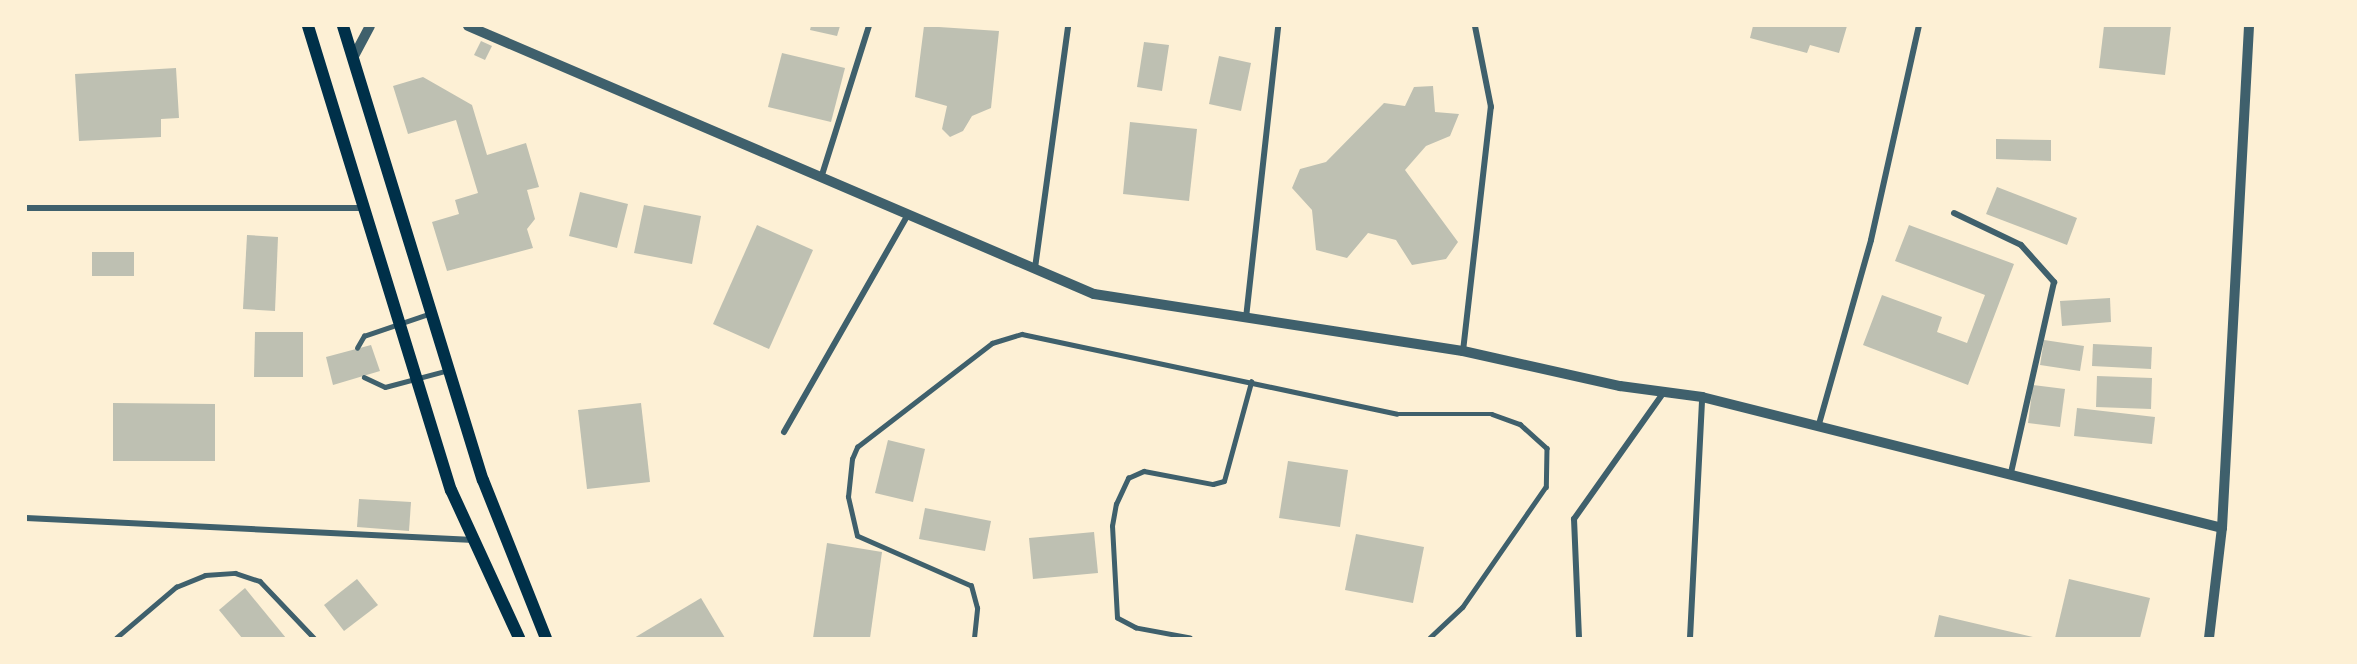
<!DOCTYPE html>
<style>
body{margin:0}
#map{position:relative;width:2357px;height:664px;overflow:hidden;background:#fdf0d5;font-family:Commissioner,sans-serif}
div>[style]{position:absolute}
.building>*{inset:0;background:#bec0b2}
.service>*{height:4.5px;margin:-2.25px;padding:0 2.25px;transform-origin:2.25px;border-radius:2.25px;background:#3f606c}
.minor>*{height:6px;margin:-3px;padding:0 3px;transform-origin:3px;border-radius:3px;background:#3f606c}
.tertiary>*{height:10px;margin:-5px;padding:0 5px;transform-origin:5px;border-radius:5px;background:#3f606c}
.secondary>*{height:12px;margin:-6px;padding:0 6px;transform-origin:6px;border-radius:6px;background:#003049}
span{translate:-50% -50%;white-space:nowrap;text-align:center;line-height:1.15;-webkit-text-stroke:6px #fdf0d5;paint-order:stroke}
.frame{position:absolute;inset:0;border:27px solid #fdf0d5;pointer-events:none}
</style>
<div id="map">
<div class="building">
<div style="clip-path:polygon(811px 26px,840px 26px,837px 36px,810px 30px)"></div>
<div style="clip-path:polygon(924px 26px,999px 31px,991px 108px,972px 116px,963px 131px,950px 137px,942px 129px,947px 106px,915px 97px)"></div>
<div style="clip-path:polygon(1753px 26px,1847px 26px,1839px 53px,1810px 45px,1807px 53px,1750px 38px)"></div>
<div style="clip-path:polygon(2104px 26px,2171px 26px,2165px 75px,2099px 68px)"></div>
<div style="clip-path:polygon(481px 41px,492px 46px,485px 60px,474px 55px)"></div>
<div style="clip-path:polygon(1144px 42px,1169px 45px,1162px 91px,1137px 87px)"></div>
<div style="clip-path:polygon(782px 53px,845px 68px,831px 122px,768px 107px)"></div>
<div style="clip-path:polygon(1219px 56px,1251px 63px,1241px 111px,1209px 104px)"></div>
<div style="clip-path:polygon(176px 68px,179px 118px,161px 119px,161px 137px,79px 141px,75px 74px)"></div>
<div style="clip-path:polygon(423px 77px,472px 105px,487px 155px,526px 143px,539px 187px,527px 190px,535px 219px,527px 229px,533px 248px,447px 271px,432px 222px,459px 214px,455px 200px,478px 193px,456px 120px,408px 134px,393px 86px)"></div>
<div style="clip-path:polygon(1433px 86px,1435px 112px,1459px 114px,1450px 136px,1426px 146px,1405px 170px,1458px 242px,1446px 259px,1412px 265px,1396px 240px,1368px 233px,1347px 258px,1316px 250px,1312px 210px,1292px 188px,1300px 169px,1326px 162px,1384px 103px,1405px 106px,1414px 87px)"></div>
<div style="clip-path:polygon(1130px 122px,1197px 129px,1189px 201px,1123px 194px)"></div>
<div style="clip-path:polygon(1996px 139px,2051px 140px,2051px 161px,1996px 159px)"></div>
<div style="clip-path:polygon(1997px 187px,2077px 218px,2067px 245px,1986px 214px)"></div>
<div style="clip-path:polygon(580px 192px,628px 204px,617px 248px,569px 236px)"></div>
<div style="clip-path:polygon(644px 205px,701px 216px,692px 264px,634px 253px)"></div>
<div style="clip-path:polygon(757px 225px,813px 250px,769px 349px,713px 324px)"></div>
<div style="clip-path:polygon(1909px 225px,2014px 264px,1968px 385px,1863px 345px,1882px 295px,1942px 317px,1937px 332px,1967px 343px,1985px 295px,1895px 261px)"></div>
<div style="clip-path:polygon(247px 235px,278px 237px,275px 311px,243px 309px)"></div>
<div style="clip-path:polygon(92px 252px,134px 252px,134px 276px,92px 276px)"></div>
<div style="clip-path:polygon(2110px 298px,2111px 322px,2062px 326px,2060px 301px)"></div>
<div style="clip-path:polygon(255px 332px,303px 332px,303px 377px,254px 377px)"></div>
<div style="clip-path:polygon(2044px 340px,2084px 346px,2080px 371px,2040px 365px)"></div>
<div style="clip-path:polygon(2093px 344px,2152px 347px,2151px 369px,2092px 366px)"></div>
<div style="clip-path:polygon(371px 345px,380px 371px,333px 385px,326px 357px)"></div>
<div style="clip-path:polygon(2097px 376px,2152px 378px,2151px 409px,2096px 407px)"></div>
<div style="clip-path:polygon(2033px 385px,2065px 389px,2060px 427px,2028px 423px)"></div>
<div style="clip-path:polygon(113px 403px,215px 404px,215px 461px,113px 461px)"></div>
<div style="clip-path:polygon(641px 403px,650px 482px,587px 489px,578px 410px)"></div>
<div style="clip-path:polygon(2077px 408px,2155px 417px,2152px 444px,2074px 436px)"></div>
<div style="clip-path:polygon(888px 440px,925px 449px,913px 502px,875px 493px)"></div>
<div style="clip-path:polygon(1288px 461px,1348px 470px,1340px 527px,1279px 518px)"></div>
<div style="clip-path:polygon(359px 499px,411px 502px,409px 531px,357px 527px)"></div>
<div style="clip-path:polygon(925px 508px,991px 521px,985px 551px,919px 539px)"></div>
<div style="clip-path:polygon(1094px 532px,1098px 573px,1033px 579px,1029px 538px)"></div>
<div style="clip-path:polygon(1356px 534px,1424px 547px,1413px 603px,1345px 590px)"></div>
<div style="clip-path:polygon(827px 543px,882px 552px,870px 638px,813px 638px)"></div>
<div style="clip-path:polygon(357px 579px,378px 605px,344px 631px,324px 605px)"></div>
<div style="clip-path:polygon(2069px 579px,2150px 598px,2140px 638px,2055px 638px)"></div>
<div style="clip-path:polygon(245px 588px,286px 638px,242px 638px,219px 610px)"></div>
<div style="clip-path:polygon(701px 598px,725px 638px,634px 638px)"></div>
<div style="clip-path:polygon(1939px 615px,2037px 638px,1934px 638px)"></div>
</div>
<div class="service">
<div style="left:357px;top:348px;width:14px;rotate:-60deg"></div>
<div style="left:364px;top:336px;width:71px;rotate:-18.9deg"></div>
<div style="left:364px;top:377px;width:23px;rotate:25deg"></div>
<div style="left:385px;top:387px;width:66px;rotate:-14.9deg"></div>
<div style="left:116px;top:638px;width:79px;rotate:-40.4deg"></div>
<div style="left:176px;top:587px;width:31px;rotate:-22deg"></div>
<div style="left:205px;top:575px;width:30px;rotate:-4deg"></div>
<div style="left:235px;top:573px;width:26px;rotate:18deg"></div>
<div style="left:260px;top:581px;width:79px;rotate:46.5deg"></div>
<div style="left:974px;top:638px;width:30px;rotate:-84deg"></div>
<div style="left:977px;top:608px;width:23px;rotate:-105deg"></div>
<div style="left:971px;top:586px;width:124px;rotate:-156.3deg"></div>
<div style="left:857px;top:536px;width:40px;rotate:-103deg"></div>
<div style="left:848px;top:497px;width:38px;rotate:-84deg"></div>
<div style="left:852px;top:459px;width:13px;rotate:-67deg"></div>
<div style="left:857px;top:447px;width:170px;rotate:-37.6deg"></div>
<div style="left:992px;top:343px;width:31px;rotate:-17deg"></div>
<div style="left:1022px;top:334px;width:383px;rotate:12deg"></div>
<div style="left:1397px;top:414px;width:95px"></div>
<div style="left:1492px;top:414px;width:30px;rotate:20deg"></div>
<div style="left:1520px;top:424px;width:36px;rotate:42deg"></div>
<div style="left:1547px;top:448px;width:39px;rotate:91deg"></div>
<div style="left:1546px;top:487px;width:146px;rotate:124.7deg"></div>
<div style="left:1463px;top:607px;width:45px;rotate:136.8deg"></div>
<div style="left:1190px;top:638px;width:55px;rotate:-169.5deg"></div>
<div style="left:1136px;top:628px;width:21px;rotate:-152deg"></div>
<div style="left:1117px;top:618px;width:92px;rotate:-93.1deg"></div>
<div style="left:1112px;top:526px;width:22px;rotate:-80deg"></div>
<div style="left:1116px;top:504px;width:29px;rotate:-65deg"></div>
<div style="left:1128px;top:478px;width:17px;rotate:-24deg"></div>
<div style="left:1144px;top:471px;width:70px;rotate:10.7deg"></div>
<div style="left:1213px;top:484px;width:11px;rotate:-15deg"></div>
<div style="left:1224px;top:481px;width:103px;rotate:-74.7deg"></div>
</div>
<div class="minor">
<div style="left:821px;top:178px;width:159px;rotate:-72.5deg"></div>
<div style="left:26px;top:208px;width:336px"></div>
<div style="left:1954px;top:213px;width:74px;rotate:25.5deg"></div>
<div style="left:2021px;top:245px;width:50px;rotate:48.3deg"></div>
<div style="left:2054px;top:282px;width:196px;rotate:102.7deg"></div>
<div style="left:1035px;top:268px;width:244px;rotate:-82.2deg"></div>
<div style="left:1246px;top:318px;width:294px;rotate:-83.7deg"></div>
<div style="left:1463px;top:351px;width:246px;rotate:-83.5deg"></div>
<div style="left:1491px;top:107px;width:83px;rotate:-101.2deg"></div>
<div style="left:1819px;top:424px;width:191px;rotate:-74.2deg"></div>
<div style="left:1871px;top:240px;width:219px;rotate:-77.4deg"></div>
<div style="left:784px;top:432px;width:250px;rotate:-60.3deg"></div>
<div style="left:26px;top:518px;width:448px;rotate:2.8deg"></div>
<div style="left:1579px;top:638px;width:119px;rotate:-92.4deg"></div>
<div style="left:1574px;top:519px;width:156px;rotate:-54.7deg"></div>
<div style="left:1690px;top:638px;width:241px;rotate:-87.1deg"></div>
</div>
<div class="tertiary">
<div style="left:468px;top:26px;width:681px;rotate:23.18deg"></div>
<div style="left:1094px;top:294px;width:373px;rotate:8.8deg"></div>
<div style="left:1463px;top:351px;width:161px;rotate:12.6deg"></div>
<div style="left:1620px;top:386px;width:83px;rotate:7.6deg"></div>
<div style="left:1702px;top:397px;width:536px;rotate:14.14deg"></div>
<div style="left:353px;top:58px;width:36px;rotate:-62deg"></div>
<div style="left:2209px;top:638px;width:111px;rotate:-83.3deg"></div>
<div style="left:2222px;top:528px;width:503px;rotate:-86.92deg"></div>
</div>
<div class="secondary">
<div style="left:308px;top:26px;width:486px;rotate:72.9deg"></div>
<div style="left:451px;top:490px;width:163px;rotate:65.3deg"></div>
<div style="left:343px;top:26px;width:475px;rotate:72.9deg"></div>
<div style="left:483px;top:480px;width:170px;rotate:68.3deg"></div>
</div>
<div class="frame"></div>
</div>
